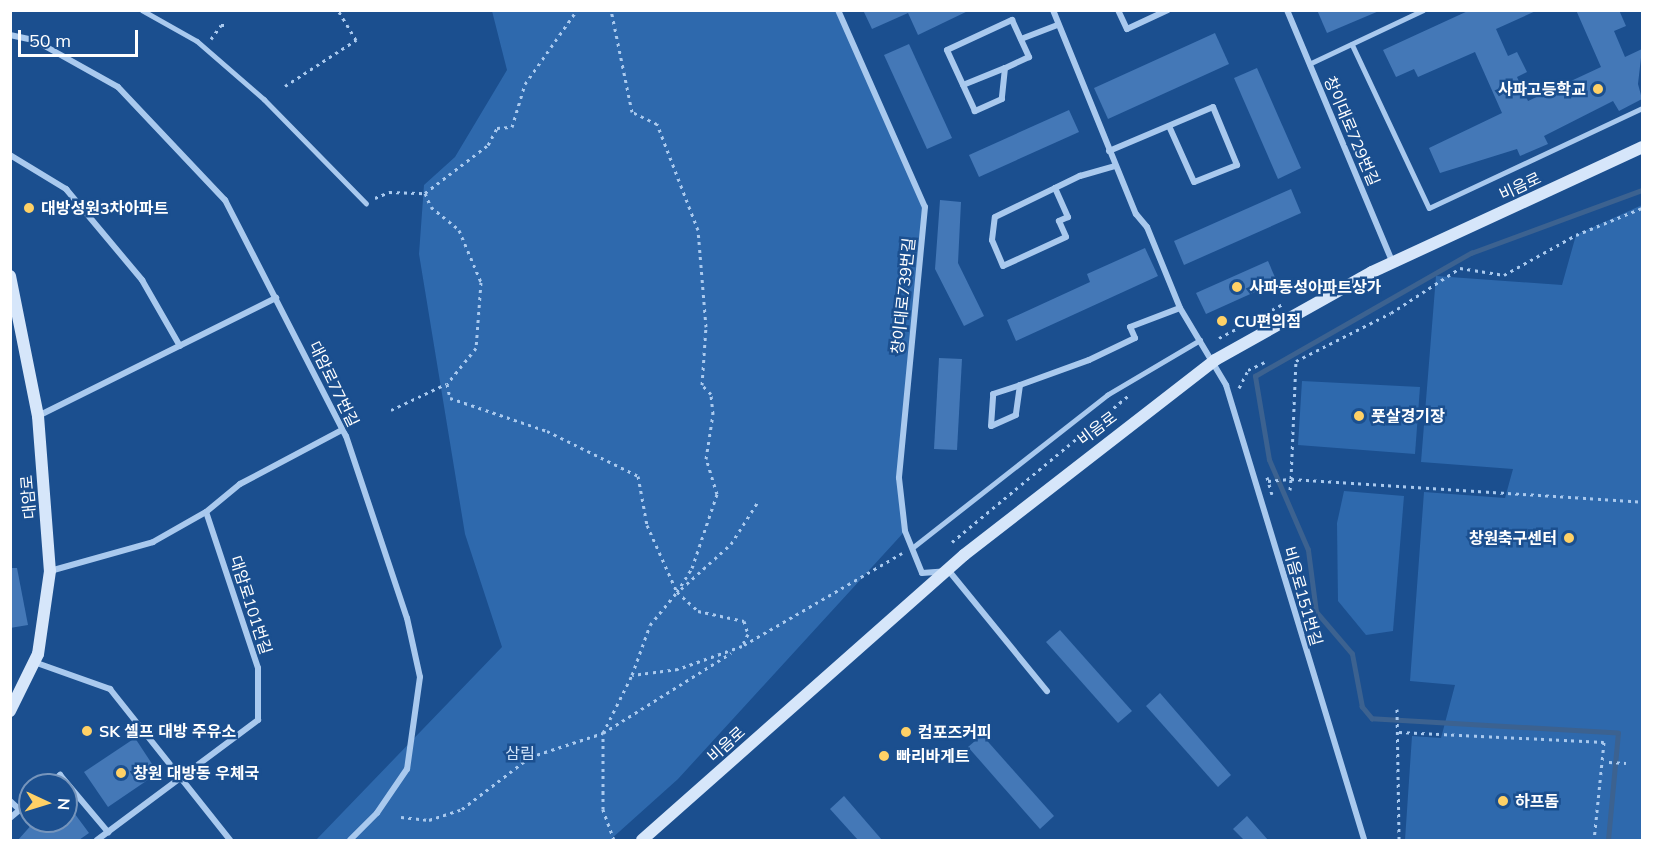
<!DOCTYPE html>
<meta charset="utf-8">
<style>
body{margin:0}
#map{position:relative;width:1653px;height:851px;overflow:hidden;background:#1b4f8f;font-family:Mulish,"Noto Sans KR",sans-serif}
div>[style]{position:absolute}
.green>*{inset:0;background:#2e69ad}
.stream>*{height:4.5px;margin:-2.25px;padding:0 2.25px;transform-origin:2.25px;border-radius:2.25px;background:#3c6290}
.building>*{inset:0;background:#4478b7}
.path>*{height:3px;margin-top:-1.5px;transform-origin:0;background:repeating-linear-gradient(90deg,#a9c9ee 0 3px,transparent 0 7.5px)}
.lane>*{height:4.5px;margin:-2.25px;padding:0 2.25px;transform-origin:2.25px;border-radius:2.25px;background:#a9c9ee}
.street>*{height:6px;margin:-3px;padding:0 3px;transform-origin:3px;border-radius:3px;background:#a9c9ee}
.secondary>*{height:12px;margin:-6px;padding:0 6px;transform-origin:6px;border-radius:6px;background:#d6e6fa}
.dots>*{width:16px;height:16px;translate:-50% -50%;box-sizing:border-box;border:3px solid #1b4f8f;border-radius:50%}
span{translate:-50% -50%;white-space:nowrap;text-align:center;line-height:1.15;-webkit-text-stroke:5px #1b4f8f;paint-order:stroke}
.poi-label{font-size:16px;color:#fff;font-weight:700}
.right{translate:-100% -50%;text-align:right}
.left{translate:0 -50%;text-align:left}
.street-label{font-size:16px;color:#fff}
.park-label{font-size:16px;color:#cfe3fa}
.frame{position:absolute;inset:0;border:12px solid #fff;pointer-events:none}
.north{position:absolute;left:18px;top:773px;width:60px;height:60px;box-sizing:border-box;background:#1b4f8f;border:2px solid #7695bc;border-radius:50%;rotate:94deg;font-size:16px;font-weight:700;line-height:24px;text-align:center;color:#fff}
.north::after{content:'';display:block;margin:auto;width:21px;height:27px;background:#ffd166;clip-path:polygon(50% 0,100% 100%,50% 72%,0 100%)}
.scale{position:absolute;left:18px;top:30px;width:120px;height:27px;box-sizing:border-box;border:3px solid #fff;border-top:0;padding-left:8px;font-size:18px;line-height:21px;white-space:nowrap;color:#fff;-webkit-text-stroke:4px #1b4f8f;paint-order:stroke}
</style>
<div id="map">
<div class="green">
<div style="clip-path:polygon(492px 11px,838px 11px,925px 207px,899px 478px,905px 531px,678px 779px,610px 840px,316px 840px,502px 647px,465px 534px,419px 254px,424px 185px,455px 157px,507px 70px)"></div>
<div style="clip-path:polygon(1642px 205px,1642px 840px,1405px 840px,1412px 736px,1441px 738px,1455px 685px,1410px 681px,1424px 492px,1505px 498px,1513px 469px,1421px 462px,1436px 276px,1562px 285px,1576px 235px)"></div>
<div style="clip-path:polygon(1302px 381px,1420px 387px,1415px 454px,1298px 445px)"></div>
<div style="clip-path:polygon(1344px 491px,1404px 496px,1393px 631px,1366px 635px,1338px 601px,1337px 523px)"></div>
</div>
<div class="stream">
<div style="left:1608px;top:840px;width:107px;rotate:-84.7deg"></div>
<div style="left:1618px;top:733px;width:246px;rotate:-176.7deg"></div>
<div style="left:1372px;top:719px;width:16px;rotate:-130deg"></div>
<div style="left:1362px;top:707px;width:54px;rotate:-100.7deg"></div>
<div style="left:1352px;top:654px;width:55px;rotate:-130.6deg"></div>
<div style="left:1316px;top:612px;width:63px;rotate:-97.4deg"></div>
<div style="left:1308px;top:550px;width:98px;rotate:-113.4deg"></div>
<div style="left:1269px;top:460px;width:85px;rotate:-99.5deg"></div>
<div style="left:1255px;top:376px;width:249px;rotate:-29.7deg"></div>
<div style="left:1471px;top:253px;width:182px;rotate:-20.2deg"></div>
</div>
<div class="building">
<div style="clip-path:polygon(863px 10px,970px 10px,918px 35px,908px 13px,872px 29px)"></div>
<div style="clip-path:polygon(1317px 10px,1379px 10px,1379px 11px,1327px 33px)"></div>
<div style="clip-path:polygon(1470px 10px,1538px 10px,1496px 29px,1508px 56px,1517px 52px,1527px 72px,1517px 77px,1528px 101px,1601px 67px,1576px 10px,1619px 10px,1626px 26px,1614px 31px,1625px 57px,1642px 49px,1638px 84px,1642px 99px,1619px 111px,1613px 101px,1544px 136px,1548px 144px,1520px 156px,1517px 149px,1440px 173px,1429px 148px,1502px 113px,1475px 52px,1418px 77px,1414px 69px,1396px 77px,1383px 50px)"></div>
<div style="clip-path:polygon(1215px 33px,1229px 64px,1108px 119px,1094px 88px)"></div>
<div style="clip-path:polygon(909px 44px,952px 138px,927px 149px,884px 55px)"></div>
<div style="clip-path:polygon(1257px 68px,1301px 168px,1278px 179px,1234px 78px)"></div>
<div style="clip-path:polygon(1069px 110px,1079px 132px,979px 177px,969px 155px)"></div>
<div style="clip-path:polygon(1291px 189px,1301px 213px,1184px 265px,1174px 241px)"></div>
<div style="clip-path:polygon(940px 200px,961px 202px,958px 263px,984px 316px,964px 326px,935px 269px)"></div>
<div style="clip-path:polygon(1145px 248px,1158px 276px,1016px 341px,1007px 320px,1090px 282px,1087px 274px)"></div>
<div style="clip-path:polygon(1268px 261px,1277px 282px,1206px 314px,1196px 293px)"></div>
<div style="clip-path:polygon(939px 358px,962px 359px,957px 450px,934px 449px)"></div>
<div style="clip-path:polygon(10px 568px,17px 568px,28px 625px,10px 628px)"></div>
<div style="clip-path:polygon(1060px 630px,1132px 711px,1118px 723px,1046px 642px)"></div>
<div style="clip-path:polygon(1160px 693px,1231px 775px,1218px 787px,1146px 706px)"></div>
<div style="clip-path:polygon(982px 735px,1054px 816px,1040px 829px,968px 747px)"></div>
<div style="clip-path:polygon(135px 738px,158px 773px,108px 807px,84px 772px)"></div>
<div style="clip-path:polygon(844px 796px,882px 840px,858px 840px,830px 809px)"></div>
<div style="clip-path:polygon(66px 802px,89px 833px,79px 840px,18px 840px,34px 822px,37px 826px,66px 821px)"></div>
<div style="clip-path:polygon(1247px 816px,1268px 840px,1244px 840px,1233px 829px)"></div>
</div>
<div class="path">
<div style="left:211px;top:39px;width:17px;rotate:-54deg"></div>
<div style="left:221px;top:25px;width:7px"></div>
<div style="left:285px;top:86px;width:85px;rotate:-32.9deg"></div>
<div style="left:356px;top:40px;width:35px;rotate:-121deg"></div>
<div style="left:425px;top:193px;width:79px;rotate:-37.3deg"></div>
<div style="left:488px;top:145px;width:19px;rotate:-62deg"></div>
<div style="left:497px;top:128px;width:15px;rotate:-4deg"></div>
<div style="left:512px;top:127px;width:45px;rotate:-73.2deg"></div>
<div style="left:525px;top:84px;width:90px;rotate:-54.9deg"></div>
<div style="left:375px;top:198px;width:15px;rotate:-23deg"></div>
<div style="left:389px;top:192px;width:36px;rotate:2deg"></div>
<div style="left:425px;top:193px;width:15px;rotate:67deg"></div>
<div style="left:431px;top:207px;width:36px;rotate:39deg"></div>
<div style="left:459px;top:230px;width:56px;rotate:67.1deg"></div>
<div style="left:481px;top:282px;width:66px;rotate:94.3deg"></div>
<div style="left:476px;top:348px;width:46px;rotate:128.9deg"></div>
<div style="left:447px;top:384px;width:14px;rotate:78deg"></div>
<div style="left:450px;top:398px;width:102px;rotate:18.8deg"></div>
<div style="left:547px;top:431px;width:102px;rotate:26.3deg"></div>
<div style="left:638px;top:476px;width:50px;rotate:79.6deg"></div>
<div style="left:647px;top:525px;width:73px;rotate:65.9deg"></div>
<div style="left:677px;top:592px;width:28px;rotate:42deg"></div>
<div style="left:698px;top:611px;width:47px;rotate:12.3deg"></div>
<div style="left:744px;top:621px;width:14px;rotate:73deg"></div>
<div style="left:748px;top:634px;width:13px;rotate:117deg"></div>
<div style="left:742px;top:646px;width:68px;rotate:160.2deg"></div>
<div style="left:678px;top:669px;width:46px;rotate:172.6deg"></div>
<div style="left:632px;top:675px;width:53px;rotate:-70.2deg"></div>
<div style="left:650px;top:625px;width:43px;rotate:-50.7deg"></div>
<div style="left:677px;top:592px;width:28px;rotate:-58deg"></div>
<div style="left:692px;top:568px;width:78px;rotate:-71.3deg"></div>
<div style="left:717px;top:494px;width:37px;rotate:-107deg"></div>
<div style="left:706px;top:459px;width:46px;rotate:-81.2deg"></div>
<div style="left:713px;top:414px;width:20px;rotate:-96deg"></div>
<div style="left:711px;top:394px;width:13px;rotate:-135deg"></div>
<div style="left:702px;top:385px;width:58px;rotate:-86.1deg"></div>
<div style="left:706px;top:327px;width:97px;rotate:-94.7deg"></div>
<div style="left:698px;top:230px;width:114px;rotate:-111.1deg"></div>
<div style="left:657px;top:124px;width:28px;rotate:-154deg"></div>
<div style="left:632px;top:112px;width:104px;rotate:-101.6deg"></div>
<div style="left:1219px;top:338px;width:72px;rotate:-28deg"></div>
<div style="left:1239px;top:388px;width:20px;rotate:-63deg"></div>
<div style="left:1248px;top:370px;width:19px;rotate:-25deg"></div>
<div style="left:391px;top:410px;width:61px;rotate:-25.3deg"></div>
<div style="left:1267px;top:477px;width:18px;rotate:74deg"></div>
<div style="left:1291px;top:479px;width:118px;rotate:-87.6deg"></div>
<div style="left:1296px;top:361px;width:106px;rotate:-26.8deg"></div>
<div style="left:1391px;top:313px;width:82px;rotate:-33.1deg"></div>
<div style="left:1460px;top:268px;width:45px;rotate:9deg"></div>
<div style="left:1504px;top:275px;width:82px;rotate:-29.1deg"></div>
<div style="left:1576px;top:235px;width:71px;rotate:-22.2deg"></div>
<div style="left:1268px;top:481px;width:22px;rotate:-5deg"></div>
<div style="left:1290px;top:490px;width:11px;rotate:-85deg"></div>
<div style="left:1291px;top:479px;width:352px;rotate:3.7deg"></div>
<div style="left:952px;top:542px;width:229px;rotate:-39.7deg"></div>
<div style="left:681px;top:589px;width:67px;rotate:-42deg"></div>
<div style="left:731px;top:544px;width:52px;rotate:-57.5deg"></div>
<div style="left:744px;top:645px;width:183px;rotate:-30.2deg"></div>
<div style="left:1397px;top:709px;width:131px;rotate:89.1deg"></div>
<div style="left:1399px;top:732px;width:205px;rotate:2.8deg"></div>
<div style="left:1604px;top:742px;width:99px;rotate:95.8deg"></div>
<div style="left:1609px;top:762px;width:17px;rotate:3deg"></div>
<div style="left:401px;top:817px;width:28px;rotate:6deg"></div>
<div style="left:429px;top:820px;width:35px;rotate:-18deg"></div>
<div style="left:462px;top:809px;width:86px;rotate:-37.4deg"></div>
<div style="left:530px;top:757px;width:77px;rotate:-18.2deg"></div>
<div style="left:603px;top:733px;width:151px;rotate:-32deg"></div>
<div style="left:614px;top:840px;width:33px;rotate:-110deg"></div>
<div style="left:603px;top:809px;width:76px;rotate:-90deg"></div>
<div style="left:603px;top:733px;width:65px;rotate:-63.4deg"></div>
</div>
<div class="lane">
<div style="left:142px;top:10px;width:63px;rotate:29.4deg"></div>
<div style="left:197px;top:41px;width:89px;rotate:40.9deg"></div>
<div style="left:264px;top:99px;width:146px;rotate:45.6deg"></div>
<div style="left:1352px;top:44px;width:181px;rotate:64.8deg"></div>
<div style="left:1429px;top:208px;width:235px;rotate:-25.1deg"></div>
<div style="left:1309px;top:64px;width:126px;rotate:-25.3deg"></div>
<div style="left:912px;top:548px;width:248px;rotate:-38.1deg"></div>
<div style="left:1107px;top:395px;width:108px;rotate:-30.6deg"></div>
</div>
<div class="street">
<div style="left:838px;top:10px;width:215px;rotate:66.2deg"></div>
<div style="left:925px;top:207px;width:272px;rotate:95.5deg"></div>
<div style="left:899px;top:478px;width:53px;rotate:83.5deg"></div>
<div style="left:905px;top:531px;width:45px;rotate:68deg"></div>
<div style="left:922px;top:573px;width:27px;rotate:-4deg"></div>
<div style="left:949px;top:571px;width:155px;rotate:50.8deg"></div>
<div style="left:1053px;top:10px;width:220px;rotate:67.9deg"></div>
<div style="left:1136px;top:214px;width:17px;rotate:50deg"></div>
<div style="left:1147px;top:227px;width:87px;rotate:67.8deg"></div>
<div style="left:1180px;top:308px;width:90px;rotate:59.1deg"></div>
<div style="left:1226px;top:385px;width:475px;rotate:73.1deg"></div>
<div style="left:1118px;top:10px;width:21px;rotate:65deg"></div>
<div style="left:1127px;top:29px;width:45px;rotate:-24.9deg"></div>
<div style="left:1287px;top:10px;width:274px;rotate:67.3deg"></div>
<div style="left:1012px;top:20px;width:41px;rotate:65.3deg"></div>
<div style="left:1029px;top:57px;width:26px;rotate:155deg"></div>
<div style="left:1005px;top:68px;width:31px;rotate:96deg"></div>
<div style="left:1002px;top:99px;width:30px;rotate:156deg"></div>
<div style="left:975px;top:111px;width:67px;rotate:-114.7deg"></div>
<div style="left:947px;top:50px;width:72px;rotate:-24.8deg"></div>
<div style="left:10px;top:35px;width:25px;rotate:12deg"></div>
<div style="left:34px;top:40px;width:96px;rotate:29.2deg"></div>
<div style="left:118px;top:87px;width:156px;rotate:46.6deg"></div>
<div style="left:225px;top:200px;width:265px;rotate:62.9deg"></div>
<div style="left:346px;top:436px;width:192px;rotate:71.5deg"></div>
<div style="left:407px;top:618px;width:60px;rotate:77.6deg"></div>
<div style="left:420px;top:677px;width:93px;rotate:98deg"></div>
<div style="left:407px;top:769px;width:53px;rotate:124.3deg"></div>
<div style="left:377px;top:813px;width:38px;rotate:135deg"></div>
<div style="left:1021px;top:39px;width:39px;rotate:-21deg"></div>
<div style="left:963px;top:85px;width:45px;rotate:-22deg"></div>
<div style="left:1109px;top:151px;width:113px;rotate:-22.9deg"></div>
<div style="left:1213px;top:107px;width:63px;rotate:67.5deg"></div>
<div style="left:1237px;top:165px;width:46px;rotate:158.4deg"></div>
<div style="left:1194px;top:182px;width:61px;rotate:-114.1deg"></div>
<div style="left:10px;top:155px;width:66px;rotate:31.3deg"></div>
<div style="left:66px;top:189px;width:119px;rotate:50.1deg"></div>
<div style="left:142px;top:280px;width:76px;rotate:60.1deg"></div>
<div style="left:1055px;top:188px;width:32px;rotate:66deg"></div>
<div style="left:1068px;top:217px;width:10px;rotate:156deg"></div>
<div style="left:1059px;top:221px;width:17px;rotate:66deg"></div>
<div style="left:1066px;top:237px;width:69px;rotate:155.3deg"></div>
<div style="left:1003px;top:266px;width:28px;rotate:-113deg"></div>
<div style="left:992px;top:240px;width:23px;rotate:-83deg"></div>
<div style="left:995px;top:217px;width:67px;rotate:-25.8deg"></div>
<div style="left:1055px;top:188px;width:28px;rotate:-26deg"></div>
<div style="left:1080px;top:176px;width:36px;rotate:-16deg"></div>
<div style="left:1020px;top:385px;width:30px;rotate:98deg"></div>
<div style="left:1016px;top:415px;width:27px;rotate:156deg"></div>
<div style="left:991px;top:426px;width:32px;rotate:-86deg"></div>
<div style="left:993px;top:394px;width:28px;rotate:-18deg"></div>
<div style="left:1020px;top:385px;width:73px;rotate:-19.9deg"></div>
<div style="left:1089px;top:360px;width:51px;rotate:-25.6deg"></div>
<div style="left:1135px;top:338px;width:12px;rotate:-114deg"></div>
<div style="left:1130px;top:327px;width:53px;rotate:-20.8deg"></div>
<div style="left:38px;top:416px;width:266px;rotate:-26.4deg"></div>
<div style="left:50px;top:571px;width:107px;rotate:-15.7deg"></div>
<div style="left:153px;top:542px;width:61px;rotate:-29.5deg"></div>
<div style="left:206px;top:512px;width:44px;rotate:-39.5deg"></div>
<div style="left:240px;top:484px;width:115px;rotate:-27.9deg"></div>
<div style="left:34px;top:662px;width:81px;rotate:19.6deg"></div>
<div style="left:110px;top:689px;width:193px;rotate:51.5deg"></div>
<div style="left:48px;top:785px;width:16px;rotate:-40deg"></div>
<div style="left:60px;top:775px;width:75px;rotate:49.9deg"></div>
<div style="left:10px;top:801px;width:13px;rotate:42deg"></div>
<div style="left:10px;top:818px;width:26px;rotate:-40deg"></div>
<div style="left:97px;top:840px;width:201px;rotate:-36.7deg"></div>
<div style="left:258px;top:720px;width:52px;rotate:-90deg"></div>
<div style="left:258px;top:668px;width:164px;rotate:-108.4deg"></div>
</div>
<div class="secondary">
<div style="left:10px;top:276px;width:143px;rotate:78.7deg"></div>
<div style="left:38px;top:416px;width:155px;rotate:85.6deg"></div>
<div style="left:50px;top:571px;width:84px;rotate:98.2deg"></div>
<div style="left:38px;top:654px;width:64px;rotate:116.2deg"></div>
<div style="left:642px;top:840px;width:430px;rotate:-41.5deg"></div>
<div style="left:964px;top:555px;width:318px;rotate:-37.8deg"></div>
<div style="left:1215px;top:360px;width:180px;rotate:-29.3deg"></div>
<div style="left:1372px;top:272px;width:298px;rotate:-24.8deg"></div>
</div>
<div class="dots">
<div style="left:1598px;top:89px;background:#ffd166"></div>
<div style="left:29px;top:208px;background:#ffd166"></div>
<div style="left:1237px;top:287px;background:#ffd166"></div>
<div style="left:1222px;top:321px;background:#ffd166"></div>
<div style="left:1359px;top:416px;background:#ffd166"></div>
<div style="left:1569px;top:538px;background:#ffd166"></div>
<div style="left:87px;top:731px;background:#ffd166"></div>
<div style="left:906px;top:732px;background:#ffd166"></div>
<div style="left:884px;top:756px;background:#ffd166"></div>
<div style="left:121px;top:773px;background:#ffd166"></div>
<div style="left:1503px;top:801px;background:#ffd166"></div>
</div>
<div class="poi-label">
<span class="right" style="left:1586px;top:89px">사파고등학교</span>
<span class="left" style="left:41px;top:208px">대방성원3차아파트</span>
<span class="left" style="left:1249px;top:287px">사파동성아파트상가</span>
<span class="left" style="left:1234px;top:321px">CU편의점</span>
<span class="left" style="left:1371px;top:416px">풋살경기장</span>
<span class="right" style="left:1557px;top:538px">창원축구센터</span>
<span class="left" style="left:99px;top:731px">SK 셀프 대방 주유소</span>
<span class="left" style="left:918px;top:732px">컴포즈커피</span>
<span class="left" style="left:896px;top:756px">빠리바게트</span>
<span class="left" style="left:133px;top:773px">창원 대방동 우체국</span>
<span class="left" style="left:1515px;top:801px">하프돔</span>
</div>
<div class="street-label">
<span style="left:1352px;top:131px;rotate:67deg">창이대로729번길</span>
<span style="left:1520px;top:186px;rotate:-25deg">비음로</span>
<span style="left:903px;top:296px;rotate:-84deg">창이대로739번길</span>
<span style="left:334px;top:384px;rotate:64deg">대암로77번길</span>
<span style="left:1097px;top:428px;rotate:-37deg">비음로</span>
<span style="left:28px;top:497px;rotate:-95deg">대암로</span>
<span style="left:1303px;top:596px;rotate:74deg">비음로151번길</span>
<span style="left:251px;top:605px;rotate:72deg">대암로101번길</span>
<span style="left:726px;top:744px;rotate:-42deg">비음로</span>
</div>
<div class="park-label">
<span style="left:520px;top:753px">삼림</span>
</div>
<div class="frame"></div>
<div class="north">N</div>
<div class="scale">50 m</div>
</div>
